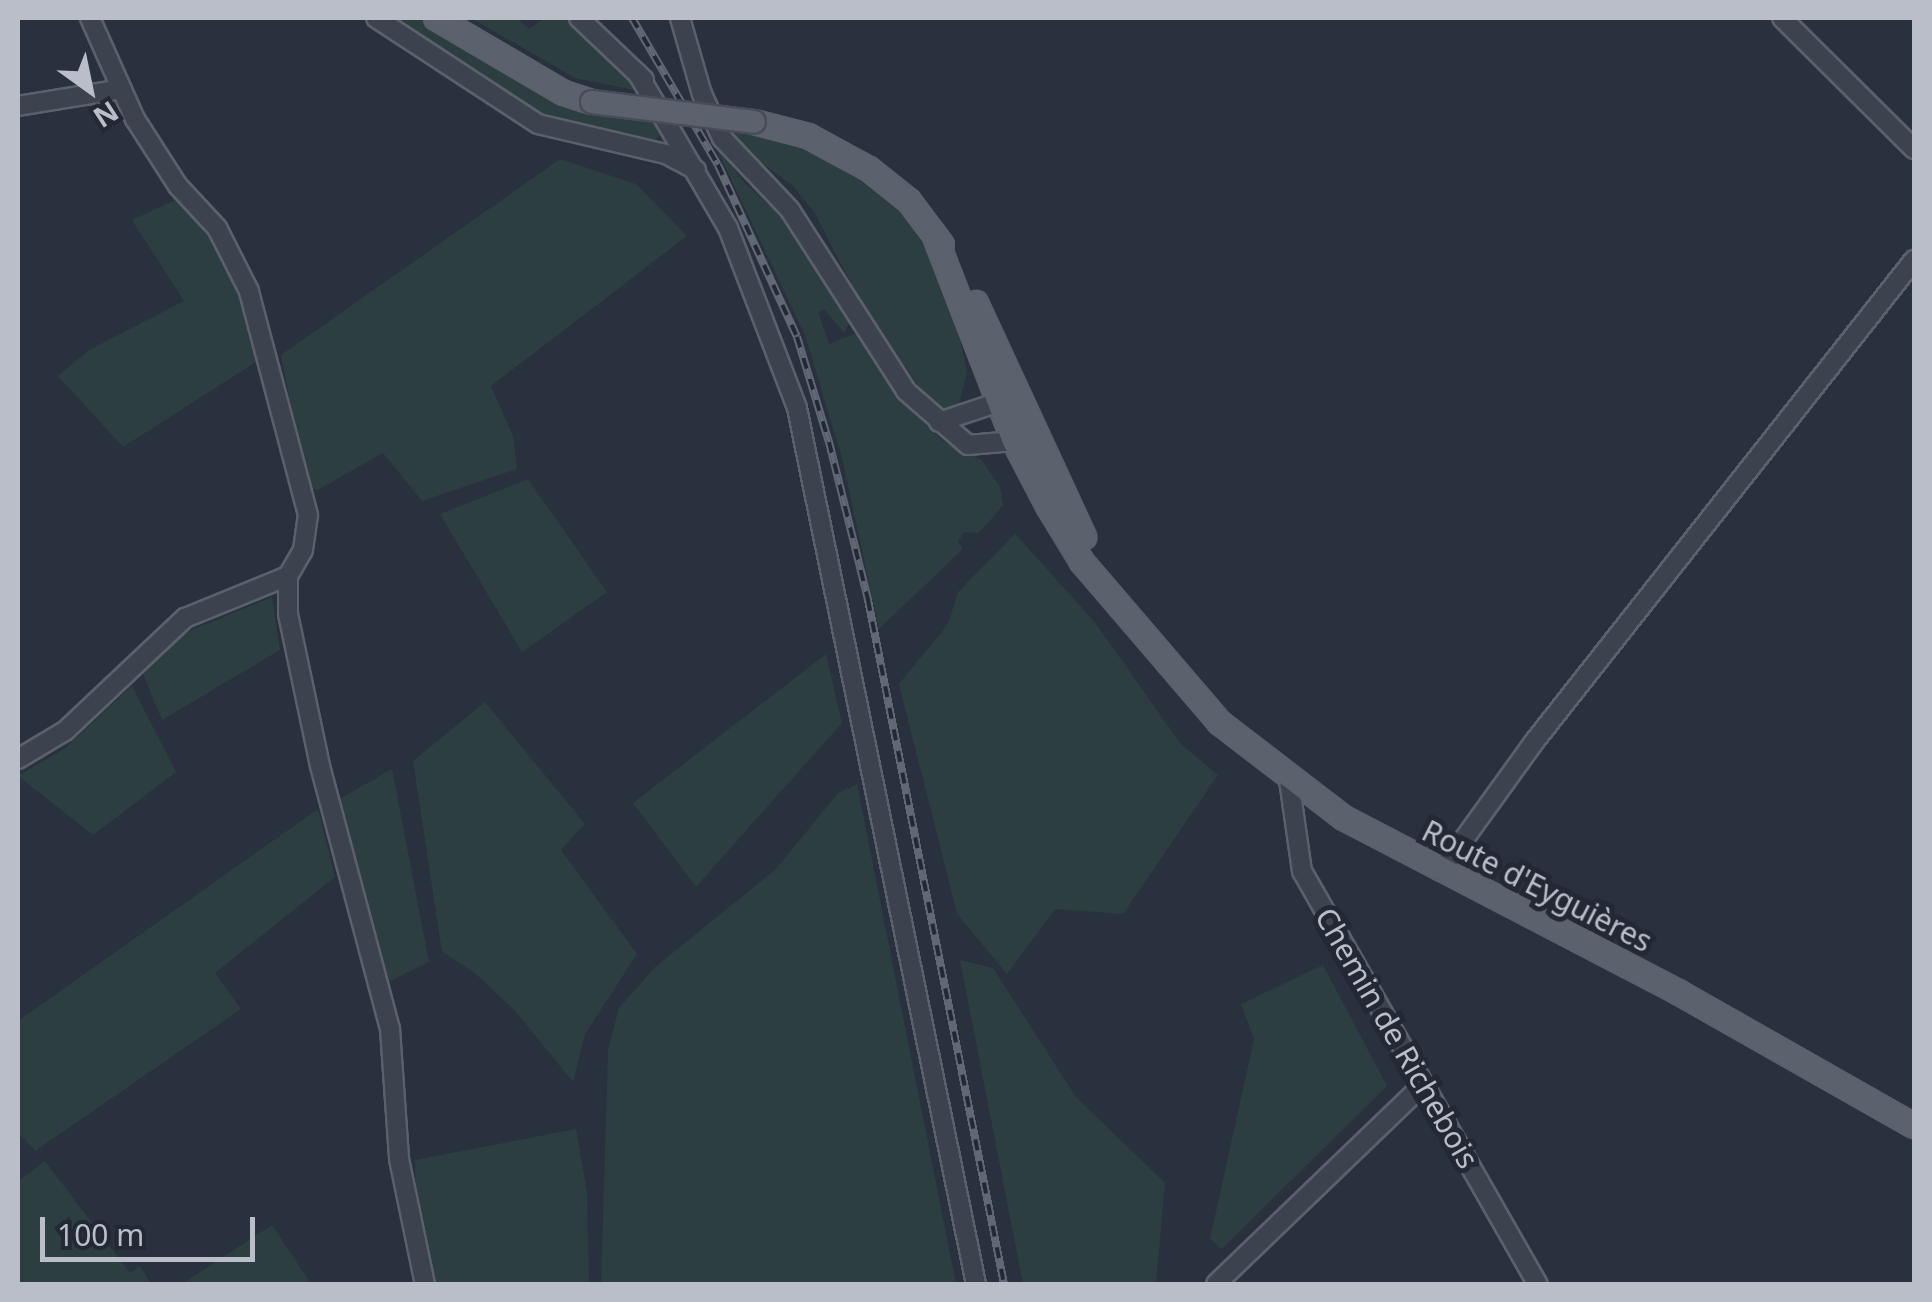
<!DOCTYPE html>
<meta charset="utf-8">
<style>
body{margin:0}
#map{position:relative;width:1932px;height:1302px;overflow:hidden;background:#29313e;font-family:"Noto Sans",sans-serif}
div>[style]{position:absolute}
.green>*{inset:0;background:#2c3e40}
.roads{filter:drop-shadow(2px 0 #5b616c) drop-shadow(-2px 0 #5b616c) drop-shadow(0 2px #5b616c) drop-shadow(0 -2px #5b616c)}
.minor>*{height:18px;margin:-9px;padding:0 9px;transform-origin:9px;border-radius:9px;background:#3d434e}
.major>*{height:22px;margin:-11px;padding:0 11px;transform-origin:11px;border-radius:11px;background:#5b626e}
.rail>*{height:8px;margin-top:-4px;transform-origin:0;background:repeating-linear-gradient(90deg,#222834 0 11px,#606775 0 22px);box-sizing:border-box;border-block:2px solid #606775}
.bridges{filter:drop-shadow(2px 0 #474c58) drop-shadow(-2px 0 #474c58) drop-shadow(0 2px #474c58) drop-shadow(0 -2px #474c58)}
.major-bridge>*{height:22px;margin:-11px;padding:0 11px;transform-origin:11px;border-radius:11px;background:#5b626e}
span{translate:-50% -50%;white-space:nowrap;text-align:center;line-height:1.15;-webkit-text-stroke:10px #222834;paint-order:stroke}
.street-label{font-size:30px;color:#babec9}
.frame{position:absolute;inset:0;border:20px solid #babec9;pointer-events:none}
.north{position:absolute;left:40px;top:40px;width:100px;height:100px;-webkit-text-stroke:8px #222834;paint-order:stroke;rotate:147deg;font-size:28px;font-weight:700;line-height:40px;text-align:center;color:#babec9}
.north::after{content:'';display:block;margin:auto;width:35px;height:45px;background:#babec9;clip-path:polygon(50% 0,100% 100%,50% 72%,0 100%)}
.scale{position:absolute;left:40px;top:1217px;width:215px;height:45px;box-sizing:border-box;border:5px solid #babec9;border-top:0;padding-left:12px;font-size:30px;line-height:35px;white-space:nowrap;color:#babec9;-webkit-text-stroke:8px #222834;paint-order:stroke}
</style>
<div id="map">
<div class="green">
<div style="clip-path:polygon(391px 18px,419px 18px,508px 72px,596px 112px,657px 124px,660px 136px,649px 144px,538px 116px)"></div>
<div style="clip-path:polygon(471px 18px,517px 18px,529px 29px,545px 18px,569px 18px,639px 91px,575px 78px)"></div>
<div style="clip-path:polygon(730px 129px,810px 148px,867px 181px,905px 217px,932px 258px,956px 320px,967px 372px,959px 404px,942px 411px,930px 402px,866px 312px,814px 212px,792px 185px,749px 154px)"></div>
<div style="clip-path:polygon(712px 139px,743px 181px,804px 238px,851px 320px,844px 333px,824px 309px,818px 312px,829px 344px,858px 332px,905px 405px,943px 441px,982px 460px,1000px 487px,1003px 505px,988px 523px,978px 533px,965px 532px,958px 541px,963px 549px,879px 629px,842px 458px,805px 335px)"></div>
<div style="clip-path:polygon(560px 159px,636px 184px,687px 236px,491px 386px,513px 436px,517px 469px,422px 501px,383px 453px,318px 490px,307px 489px,281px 355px)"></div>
<div style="clip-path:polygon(178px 199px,218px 249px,244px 305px,259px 360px,123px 447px,58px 376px,89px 350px,184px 301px,132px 220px)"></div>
<div style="clip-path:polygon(528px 479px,607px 592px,522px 652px,440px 514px)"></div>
<div style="clip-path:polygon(1015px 534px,1093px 620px,1181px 744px,1218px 775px,1123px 914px,1055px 909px,1007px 974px,957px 914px,899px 684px,948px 624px,958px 592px)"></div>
<div style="clip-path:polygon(272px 597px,280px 650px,162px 720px,143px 674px,185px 633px)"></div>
<div style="clip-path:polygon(826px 654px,842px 723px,696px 887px,633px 803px)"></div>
<div style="clip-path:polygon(132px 686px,176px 772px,93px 835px,18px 776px,64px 749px)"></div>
<div style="clip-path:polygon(485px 702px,585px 824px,561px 850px,637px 954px,585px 1034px,573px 1082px,516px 1012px,475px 973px,442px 952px,413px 761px)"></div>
<div style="clip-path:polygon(392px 769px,429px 962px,388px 982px,336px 801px)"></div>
<div style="clip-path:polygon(857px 784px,956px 1284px,601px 1284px,608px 1050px,619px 1008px,654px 968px,776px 869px,838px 793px)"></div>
<div style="clip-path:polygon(318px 809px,335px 877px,215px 973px,241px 1009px,35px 1151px,18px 1132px,18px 1021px)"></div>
<div style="clip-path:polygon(960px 960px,993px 968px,1076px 1097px,1165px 1183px,1156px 1284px,1023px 1284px)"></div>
<div style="clip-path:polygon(1323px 965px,1387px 1086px,1222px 1249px,1210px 1239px,1254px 1039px,1241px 1004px)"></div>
<div style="clip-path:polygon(576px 1129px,587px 1192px,589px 1284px,434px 1284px,416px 1205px,415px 1160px)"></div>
<div style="clip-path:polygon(45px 1161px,130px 1273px,140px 1266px,151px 1284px,18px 1284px,18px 1182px)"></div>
<div style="clip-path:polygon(272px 1225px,311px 1284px,181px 1284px,182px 1284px)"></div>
</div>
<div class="roads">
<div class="minor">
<div style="left:376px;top:18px;width:194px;rotate:33.2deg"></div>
<div style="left:538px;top:124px;width:131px;rotate:13.2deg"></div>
<div style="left:666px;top:154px;width:34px;rotate:28deg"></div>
<div style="left:579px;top:18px;width:90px;rotate:43.6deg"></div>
<div style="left:680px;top:18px;width:79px;rotate:73.9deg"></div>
<div style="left:702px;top:94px;width:48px;rotate:65.6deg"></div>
<div style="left:722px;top:138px;width:99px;rotate:46.6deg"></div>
<div style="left:790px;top:210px;width:215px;rotate:57.3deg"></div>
<div style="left:906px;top:391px;width:82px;rotate:41.1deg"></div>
<div style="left:968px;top:445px;width:46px;rotate:-5deg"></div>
<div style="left:1782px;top:18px;width:186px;rotate:44.8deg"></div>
<div style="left:638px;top:74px;width:178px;rotate:59.7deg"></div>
<div style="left:728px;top:228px;width:193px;rotate:69deg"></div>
<div style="left:797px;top:408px;width:894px;rotate:78.45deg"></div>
<div style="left:18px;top:106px;width:105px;rotate:-9.3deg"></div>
<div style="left:939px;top:422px;width:63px;rotate:-18.4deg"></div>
<div style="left:999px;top:402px;width:10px;rotate:29deg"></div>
<div style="left:288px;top:576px;width:38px;rotate:90deg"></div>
<div style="left:288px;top:614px;width:155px;rotate:78.1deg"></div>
<div style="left:320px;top:766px;width:272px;rotate:75.1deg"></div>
<div style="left:390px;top:1029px;width:130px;rotate:86deg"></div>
<div style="left:399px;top:1159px;width:128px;rotate:78.3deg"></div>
<div style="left:18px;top:759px;width:55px;rotate:-30.8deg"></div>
<div style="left:65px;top:731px;width:165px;rotate:-43.3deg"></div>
<div style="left:185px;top:618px;width:111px;rotate:-22.2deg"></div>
<div style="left:288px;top:576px;width:30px;rotate:-60deg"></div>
<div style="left:303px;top:550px;width:35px;rotate:-82deg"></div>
<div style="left:308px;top:515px;width:232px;rotate:-104.8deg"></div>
<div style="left:249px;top:291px;width:71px;rotate:-116.9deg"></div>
<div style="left:217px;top:228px;width:57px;rotate:-132.9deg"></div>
<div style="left:178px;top:186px;width:80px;rotate:-122.7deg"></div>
<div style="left:135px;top:119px;width:111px;rotate:-114deg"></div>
<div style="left:1289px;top:780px;width:92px;rotate:81.9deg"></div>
<div style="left:1302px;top:871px;width:476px;rotate:60.3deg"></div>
<div style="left:1441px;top:871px;width:159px;rotate:-54.2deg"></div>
<div style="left:1534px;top:742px;width:614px;rotate:-51.75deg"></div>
<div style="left:1216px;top:1284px;width:287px;rotate:-43.9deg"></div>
</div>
<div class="major">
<div style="left:436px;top:18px;width:148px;rotate:30.4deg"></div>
<div style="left:564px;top:93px;width:29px;rotate:18deg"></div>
<div style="left:754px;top:122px;width:56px;rotate:14.5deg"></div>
<div style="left:808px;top:136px;width:69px;rotate:28.4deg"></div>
<div style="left:869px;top:169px;width:51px;rotate:38.7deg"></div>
<div style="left:909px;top:201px;width:55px;rotate:53.1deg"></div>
<div style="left:934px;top:234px;width:222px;rotate:68.9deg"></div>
<div style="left:1014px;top:441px;width:73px;rotate:62.4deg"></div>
<div style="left:1048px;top:506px;width:66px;rotate:58.7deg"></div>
<div style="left:1082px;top:562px;width:212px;rotate:49.4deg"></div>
<div style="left:1220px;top:723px;width:156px;rotate:37.5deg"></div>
<div style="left:1344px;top:818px;width:377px;rotate:27.5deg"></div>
<div style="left:1678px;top:992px;width:271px;rotate:29.6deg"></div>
<div style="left:976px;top:303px;width:258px;rotate:65.2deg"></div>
</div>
</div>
<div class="rail">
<div style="left:632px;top:18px;width:170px;rotate:59.7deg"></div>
<div style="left:718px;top:165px;width:189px;rotate:65.3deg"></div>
<div style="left:797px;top:337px;width:110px;rotate:73.1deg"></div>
<div style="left:829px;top:442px;width:163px;rotate:76.1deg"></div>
<div style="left:868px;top:600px;width:697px;rotate:78.75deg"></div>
</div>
<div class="bridges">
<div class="major-bridge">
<div style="left:592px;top:102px;width:163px;rotate:7deg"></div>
</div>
</div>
<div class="street-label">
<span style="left:1537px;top:886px;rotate:27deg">Route d'Eyguières</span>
<span style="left:1397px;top:1038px;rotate:60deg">Chemin de Richebois</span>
</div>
<div class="frame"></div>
<div class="north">N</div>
<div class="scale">100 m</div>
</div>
